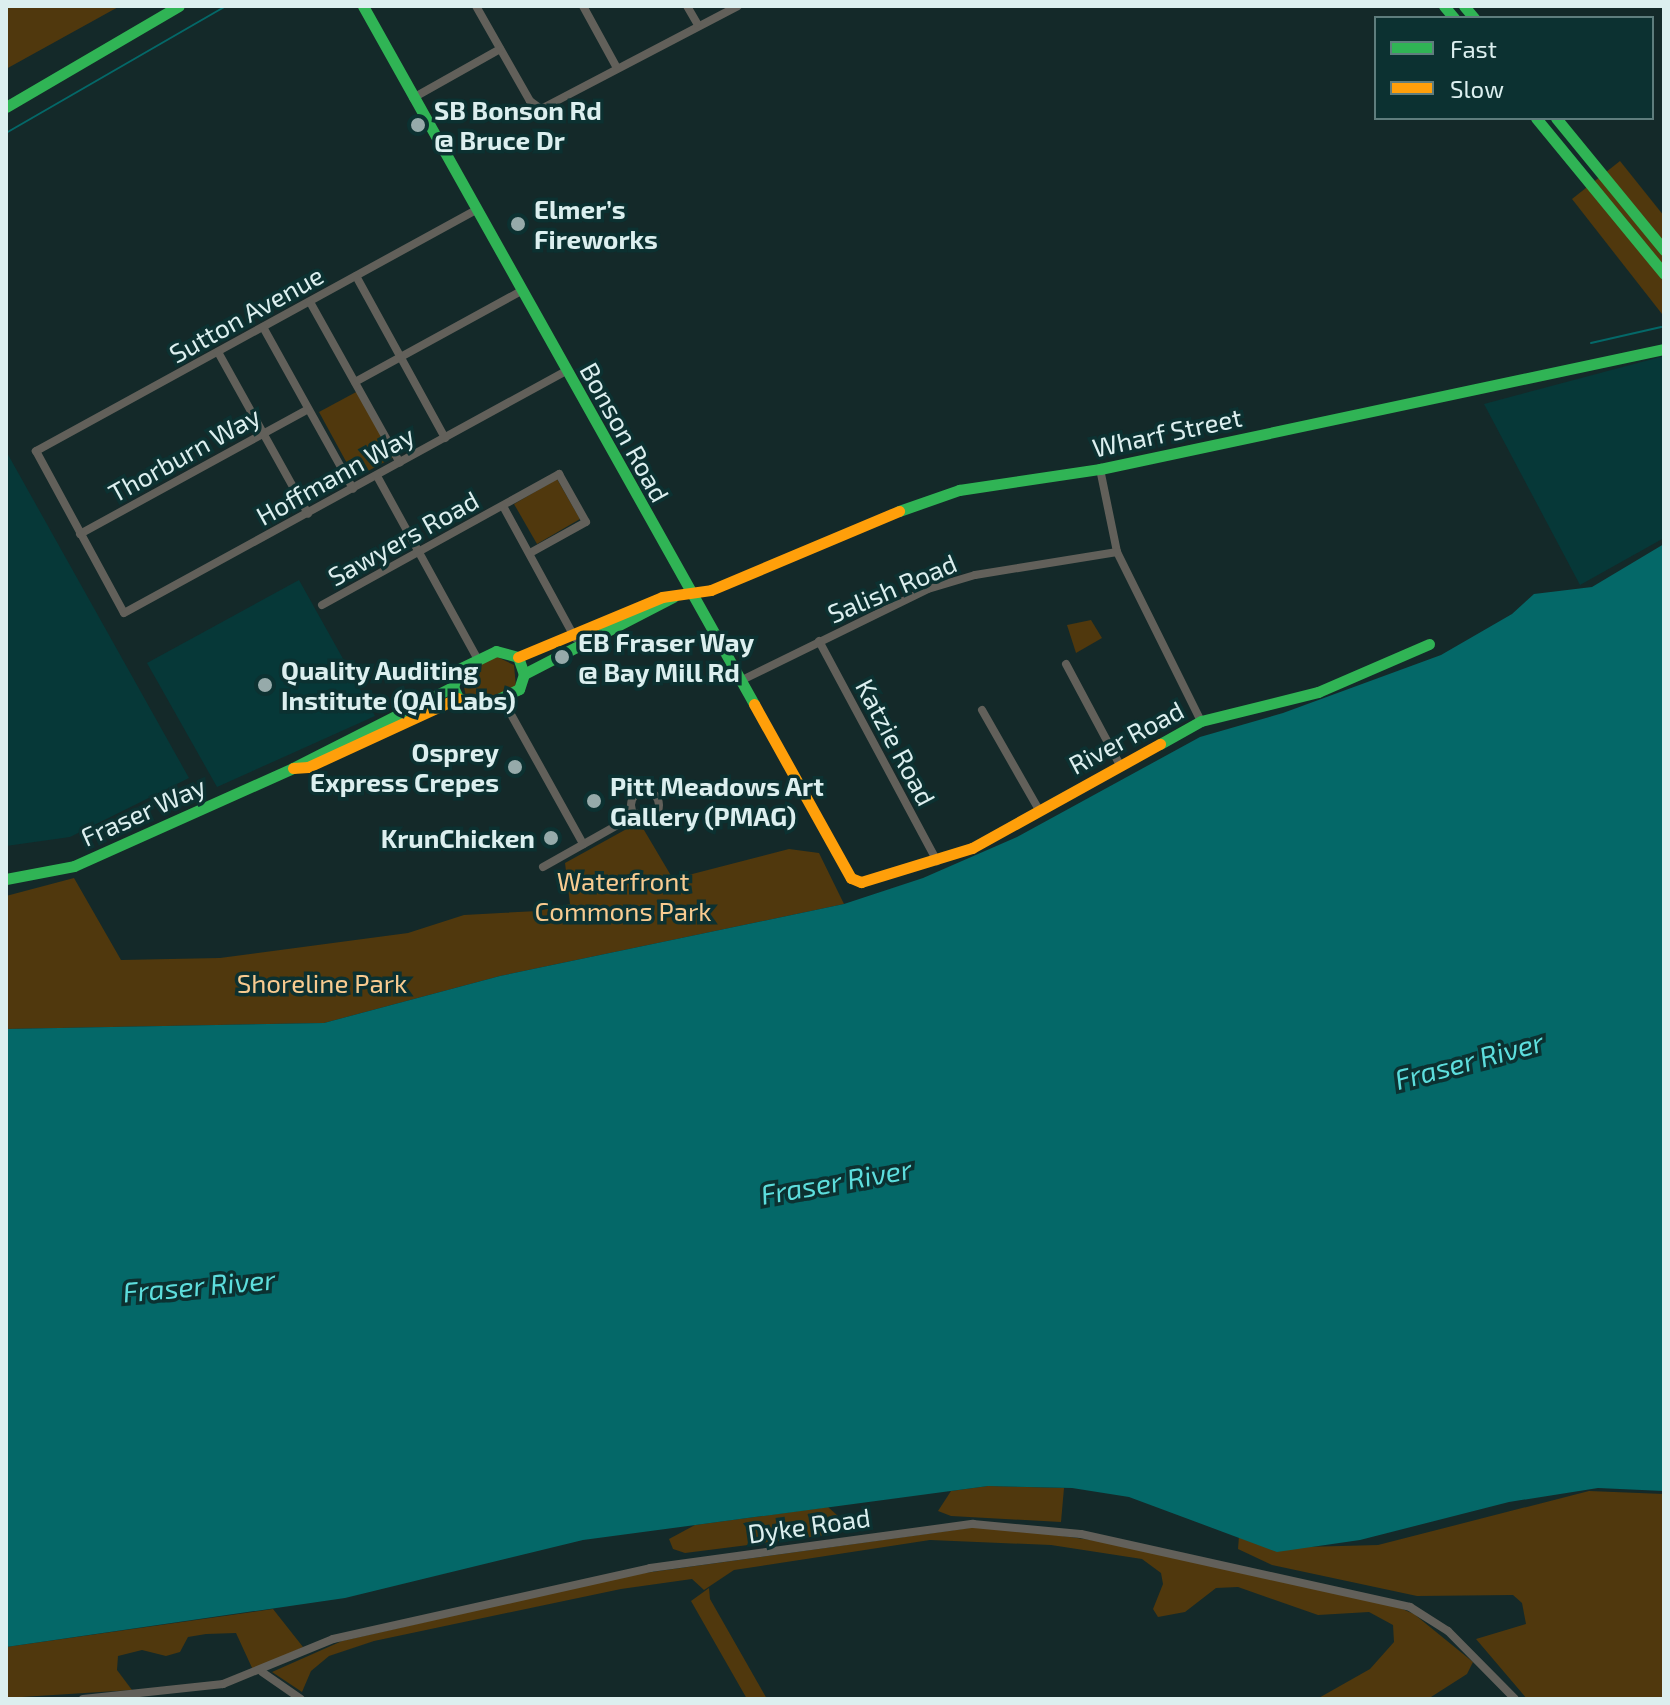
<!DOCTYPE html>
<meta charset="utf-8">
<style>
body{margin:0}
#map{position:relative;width:1670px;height:1705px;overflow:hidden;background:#142929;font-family:"Exo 2",sans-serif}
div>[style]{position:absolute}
.built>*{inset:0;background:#063838}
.green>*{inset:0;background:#50380d}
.water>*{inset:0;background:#046868}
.stream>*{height:2px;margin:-1px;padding:0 1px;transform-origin:1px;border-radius:1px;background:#046868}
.street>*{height:8px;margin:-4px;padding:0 4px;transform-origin:4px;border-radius:4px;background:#62605a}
.street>.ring{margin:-4px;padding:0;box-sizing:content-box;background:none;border:8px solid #62605a;border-radius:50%}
.fast>*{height:11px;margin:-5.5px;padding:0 5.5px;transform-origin:5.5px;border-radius:5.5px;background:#30b455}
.slow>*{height:11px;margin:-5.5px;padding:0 5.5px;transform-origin:5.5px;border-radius:5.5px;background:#ff9f0a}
.dots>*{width:22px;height:22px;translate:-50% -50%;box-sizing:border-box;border:4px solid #0c3131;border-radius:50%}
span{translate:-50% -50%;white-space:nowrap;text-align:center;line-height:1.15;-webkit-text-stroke:7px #0c3131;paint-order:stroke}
.poi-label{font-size:26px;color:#dcefef;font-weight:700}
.left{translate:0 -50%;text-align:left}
.right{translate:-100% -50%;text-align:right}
.street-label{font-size:26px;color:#dcefef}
.park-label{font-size:26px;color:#f8cb90}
.water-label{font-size:28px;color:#5ddedd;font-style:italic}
.frame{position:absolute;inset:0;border:8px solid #dcefef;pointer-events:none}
.legend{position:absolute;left:1374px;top:16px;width:280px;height:104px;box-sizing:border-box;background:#0c3131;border:2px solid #5f7d7d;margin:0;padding:10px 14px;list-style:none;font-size:24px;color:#dcefef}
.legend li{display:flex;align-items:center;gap:16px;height:40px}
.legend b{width:40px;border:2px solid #5f7d7d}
</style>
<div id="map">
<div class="built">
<div style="clip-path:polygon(1664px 356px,1664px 538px,1580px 585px,1484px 404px)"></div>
<div style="clip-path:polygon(6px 451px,189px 778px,70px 837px,6px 846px)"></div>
<div style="clip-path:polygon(299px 580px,375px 716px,217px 787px,147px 663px)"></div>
</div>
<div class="green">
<div style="clip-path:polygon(6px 6px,120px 6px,6px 69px)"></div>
<div style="clip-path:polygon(1620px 161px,1664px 216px,1662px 314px,1572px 199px)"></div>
<div style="clip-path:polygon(358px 391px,394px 457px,355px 478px,319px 412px)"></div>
<div style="clip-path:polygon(557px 479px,580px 519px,537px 544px,514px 504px)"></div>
<div style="clip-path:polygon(1091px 620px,1102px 638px,1076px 653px,1067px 625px)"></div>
<div style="clip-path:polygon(493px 655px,514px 665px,516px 687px,478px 702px,466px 696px,461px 674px)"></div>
<div style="clip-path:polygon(632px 826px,644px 830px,673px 879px,789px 849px,819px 853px,844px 904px,500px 976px,324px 1023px,6px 1029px,6px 896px,74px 878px,121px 960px,220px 958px,408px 933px,464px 915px,538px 911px,570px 904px,565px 863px)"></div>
<div style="clip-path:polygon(988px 1486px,1064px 1488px,1061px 1522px,951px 1516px,938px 1511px,951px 1491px)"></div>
<div style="clip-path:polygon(1589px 1491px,1664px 1494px,1664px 1699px,1527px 1699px,1476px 1639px,1526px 1624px,1522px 1603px,1513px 1595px,1417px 1596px,1272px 1565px,1238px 1549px,1239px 1536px,1304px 1547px,1378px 1545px)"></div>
<div style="clip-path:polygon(828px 1507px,848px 1525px,834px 1534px,685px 1553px,673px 1549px,669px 1539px,695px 1525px)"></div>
<div style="clip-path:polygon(969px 1528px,1005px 1528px,1098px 1541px,1400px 1608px,1414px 1614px,1473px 1662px,1467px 1674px,1431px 1697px,1317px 1699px,1370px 1669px,1394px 1642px,1393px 1625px,1369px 1612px,1318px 1615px,1238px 1587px,1216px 1588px,1185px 1612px,1158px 1617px,1153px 1609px,1163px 1584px,1161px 1573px,1142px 1559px,1051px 1545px,930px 1540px,734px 1570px,704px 1590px,692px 1579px,621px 1589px,374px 1641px,329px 1656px,311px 1671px,302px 1692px,272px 1672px,342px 1641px,630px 1575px)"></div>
<div style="clip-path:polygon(709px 1588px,710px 1599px,767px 1699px,747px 1699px,691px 1601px)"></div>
<div style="clip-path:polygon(273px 1609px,303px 1647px,253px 1670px,236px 1633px,206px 1634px,188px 1637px,180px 1652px,166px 1656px,142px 1650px,118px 1656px,117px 1670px,132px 1690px,6px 1698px,6px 1647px)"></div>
</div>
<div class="water">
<div style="clip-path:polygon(1664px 544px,1664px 1491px,1598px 1488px,1509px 1502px,1360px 1540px,1277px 1552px,1129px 1497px,1072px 1488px,988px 1486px,583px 1540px,345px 1598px,6px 1647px,6px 1029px,324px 1023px,500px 976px,844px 904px,923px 878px,1017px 837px,1200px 737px,1283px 713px,1441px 655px,1512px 614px,1534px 594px,1592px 587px)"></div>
</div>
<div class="stream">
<div style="left:6px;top:133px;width:254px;rotate:-30deg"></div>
<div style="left:1591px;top:343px;width:72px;rotate:-12.9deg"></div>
</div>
<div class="street">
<div style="left:476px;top:6px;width:109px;rotate:60.4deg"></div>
<div style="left:530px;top:101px;width:14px;rotate:36deg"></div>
<div style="left:541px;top:109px;width:222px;rotate:-27.6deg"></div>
<div style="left:583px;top:6px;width:71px;rotate:61.3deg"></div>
<div style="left:687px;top:6px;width:20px;rotate:60deg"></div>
<div style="left:413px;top:98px;width:100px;rotate:-29.4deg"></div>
<div style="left:476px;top:210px;width:502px;rotate:151.29deg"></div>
<div style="left:36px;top:451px;width:184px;rotate:61.5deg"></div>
<div style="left:124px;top:613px;width:504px;rotate:-28.7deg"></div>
<div style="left:356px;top:276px;width:185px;rotate:61.2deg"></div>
<div style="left:310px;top:302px;width:184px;rotate:60.8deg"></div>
<div style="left:263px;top:327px;width:185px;rotate:60.9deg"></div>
<div style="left:218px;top:352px;width:185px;rotate:60.9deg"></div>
<div style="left:355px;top:382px;width:189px;rotate:-28.7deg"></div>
<div style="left:1100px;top:469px;width:85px;rotate:78.4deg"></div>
<div style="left:1117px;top:552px;width:189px;rotate:63.6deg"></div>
<div style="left:377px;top:476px;width:205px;rotate:61.2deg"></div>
<div style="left:503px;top:506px;width:150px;rotate:61.4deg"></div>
<div style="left:80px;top:534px;width:260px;rotate:-28.7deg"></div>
<div style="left:322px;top:605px;width:271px;rotate:-28.9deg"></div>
<div style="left:559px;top:474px;width:55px;rotate:60.6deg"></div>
<div style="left:586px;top:522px;width:64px;rotate:151deg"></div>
<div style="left:819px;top:641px;width:250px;rotate:61.8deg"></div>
<div style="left:1066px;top:664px;width:115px;rotate:61.9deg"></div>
<div style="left:740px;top:681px;width:209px;rotate:-26.1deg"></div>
<div style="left:928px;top:589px;width:49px;rotate:-16.6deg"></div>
<div style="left:975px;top:575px;width:144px;rotate:-9.2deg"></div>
<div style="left:503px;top:700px;width:165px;rotate:60.9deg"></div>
<div style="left:982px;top:710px;width:115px;rotate:60.3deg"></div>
<div class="ring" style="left:631px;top:791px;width:20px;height:20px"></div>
<div style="left:543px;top:867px;width:108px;rotate:-29.4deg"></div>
<div style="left:262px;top:1672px;width:47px;rotate:34.7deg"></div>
<div style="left:83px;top:1699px;width:141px;rotate:-6.1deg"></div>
<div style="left:223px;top:1684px;width:119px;rotate:-22.2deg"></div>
<div style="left:333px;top:1639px;width:325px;rotate:-12.6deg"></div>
<div style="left:650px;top:1568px;width:326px;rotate:-7.8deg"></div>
<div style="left:973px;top:1524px;width:108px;rotate:5.3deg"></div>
<div style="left:1081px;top:1534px;width:337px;rotate:12.5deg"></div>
<div style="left:1410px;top:1607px;width:45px;rotate:32.3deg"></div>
<div style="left:1448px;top:1631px;width:95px;rotate:45.4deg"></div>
</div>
<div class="fast">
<div style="left:363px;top:6px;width:800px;rotate:60.74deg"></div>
<div style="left:1444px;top:6px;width:16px;rotate:50deg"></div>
<div style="left:1464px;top:6px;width:16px;rotate:50deg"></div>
<div style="left:6px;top:107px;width:200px;rotate:-30.3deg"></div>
<div style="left:1536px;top:118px;width:202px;rotate:50.6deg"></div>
<div style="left:1556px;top:118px;width:171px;rotate:50.7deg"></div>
<div style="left:899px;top:511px;width:64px;rotate:-19.3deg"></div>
<div style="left:959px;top:490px;width:143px;rotate:-8.5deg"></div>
<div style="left:1100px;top:469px;width:577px;rotate:-12.01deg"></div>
<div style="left:496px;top:651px;width:23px;rotate:15deg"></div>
<div style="left:518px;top:657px;width:18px;rotate:71deg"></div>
<div style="left:524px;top:674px;width:16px;rotate:108deg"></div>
<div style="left:519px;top:689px;width:41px;rotate:154.1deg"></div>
<div style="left:482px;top:707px;width:26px;rotate:-159deg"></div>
<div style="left:458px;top:698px;width:12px;rotate:-114deg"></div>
<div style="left:453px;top:687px;width:19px;rotate:-72deg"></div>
<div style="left:459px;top:669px;width:41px;rotate:-25.9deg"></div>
<div style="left:524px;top:674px;width:168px;rotate:-27.3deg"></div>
<div style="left:1160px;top:744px;width:47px;rotate:-29.3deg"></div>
<div style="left:1201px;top:721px;width:121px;rotate:-13.9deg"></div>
<div style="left:1318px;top:692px;width:121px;rotate:-23.4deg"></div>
<div style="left:6px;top:879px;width:69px;rotate:-10.8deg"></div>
<div style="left:74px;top:866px;width:240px;rotate:-24.1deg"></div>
<div style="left:293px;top:768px;width:179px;rotate:-26.9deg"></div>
</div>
<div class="slow">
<div style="left:518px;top:657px;width:156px;rotate:-22.6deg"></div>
<div style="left:662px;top:597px;width:49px;rotate:-8.1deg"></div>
<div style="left:711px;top:590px;width:204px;rotate:-22.8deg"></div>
<div style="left:754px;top:704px;width:199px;rotate:60.9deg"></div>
<div style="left:851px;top:878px;width:11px;rotate:22deg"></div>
<div style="left:861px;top:882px;width:116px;rotate:-17deg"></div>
<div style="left:972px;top:848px;width:215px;rotate:-29deg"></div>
<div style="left:293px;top:768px;width:15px;rotate:-4deg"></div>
<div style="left:308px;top:767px;width:165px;rotate:-24.7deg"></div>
</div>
<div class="dots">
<div style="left:418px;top:125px;background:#96aaaa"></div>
<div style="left:518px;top:224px;background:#96aaaa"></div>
<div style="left:562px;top:657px;background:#96aaaa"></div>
<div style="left:265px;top:685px;background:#96aaaa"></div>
<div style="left:515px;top:767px;background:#96aaaa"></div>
<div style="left:594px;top:801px;background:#96aaaa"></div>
<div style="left:551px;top:838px;background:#96aaaa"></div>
</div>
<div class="poi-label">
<span class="left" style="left:434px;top:125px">SB Bonson Rd<br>@ Bruce Dr</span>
<span class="left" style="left:534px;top:224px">Elmer’s<br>Fireworks</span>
<span class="left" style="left:578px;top:657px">EB Fraser Way<br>@ Bay Mill Rd</span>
<span class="left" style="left:281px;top:685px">Quality Auditing<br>Institute (QAI Labs)</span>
<span class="right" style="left:499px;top:767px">Osprey<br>Express Crepes</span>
<span class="left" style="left:610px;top:801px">Pitt Meadows Art<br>Gallery (PMAG)</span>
<span class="right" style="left:535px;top:838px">KrunChicken</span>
</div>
<div class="street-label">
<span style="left:246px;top:314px;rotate:-29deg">Sutton Avenue</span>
<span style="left:625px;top:432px;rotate:61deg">Bonson Road</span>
<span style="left:1167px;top:432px;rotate:-12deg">Wharf Street</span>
<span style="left:184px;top:454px;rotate:-29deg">Thorburn Way</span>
<span style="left:335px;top:475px;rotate:-29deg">Hoffmann Way</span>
<span style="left:403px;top:538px;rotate:-29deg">Sawyers Road</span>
<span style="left:892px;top:588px;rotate:-23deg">Salish Road</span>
<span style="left:1126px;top:737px;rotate:-28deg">River Road</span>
<span style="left:896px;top:742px;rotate:62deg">Katzie Road</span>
<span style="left:143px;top:811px;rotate:-24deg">Fraser Way</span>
<span style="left:809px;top:1525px;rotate:-8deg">Dyke Road</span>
</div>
<div class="park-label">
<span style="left:623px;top:896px">Waterfront<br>Commons Park</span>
<span style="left:322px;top:983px">Shoreline Park</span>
</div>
<div class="water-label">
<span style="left:1469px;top:1060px;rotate:-15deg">Fraser River</span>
<span style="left:836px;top:1181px;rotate:-10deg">Fraser River</span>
<span style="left:199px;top:1285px;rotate:-5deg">Fraser River</span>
</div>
<div class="frame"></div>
<ul class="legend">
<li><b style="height:10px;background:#30b455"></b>Fast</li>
<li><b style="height:10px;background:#ff9f0a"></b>Slow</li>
</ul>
</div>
